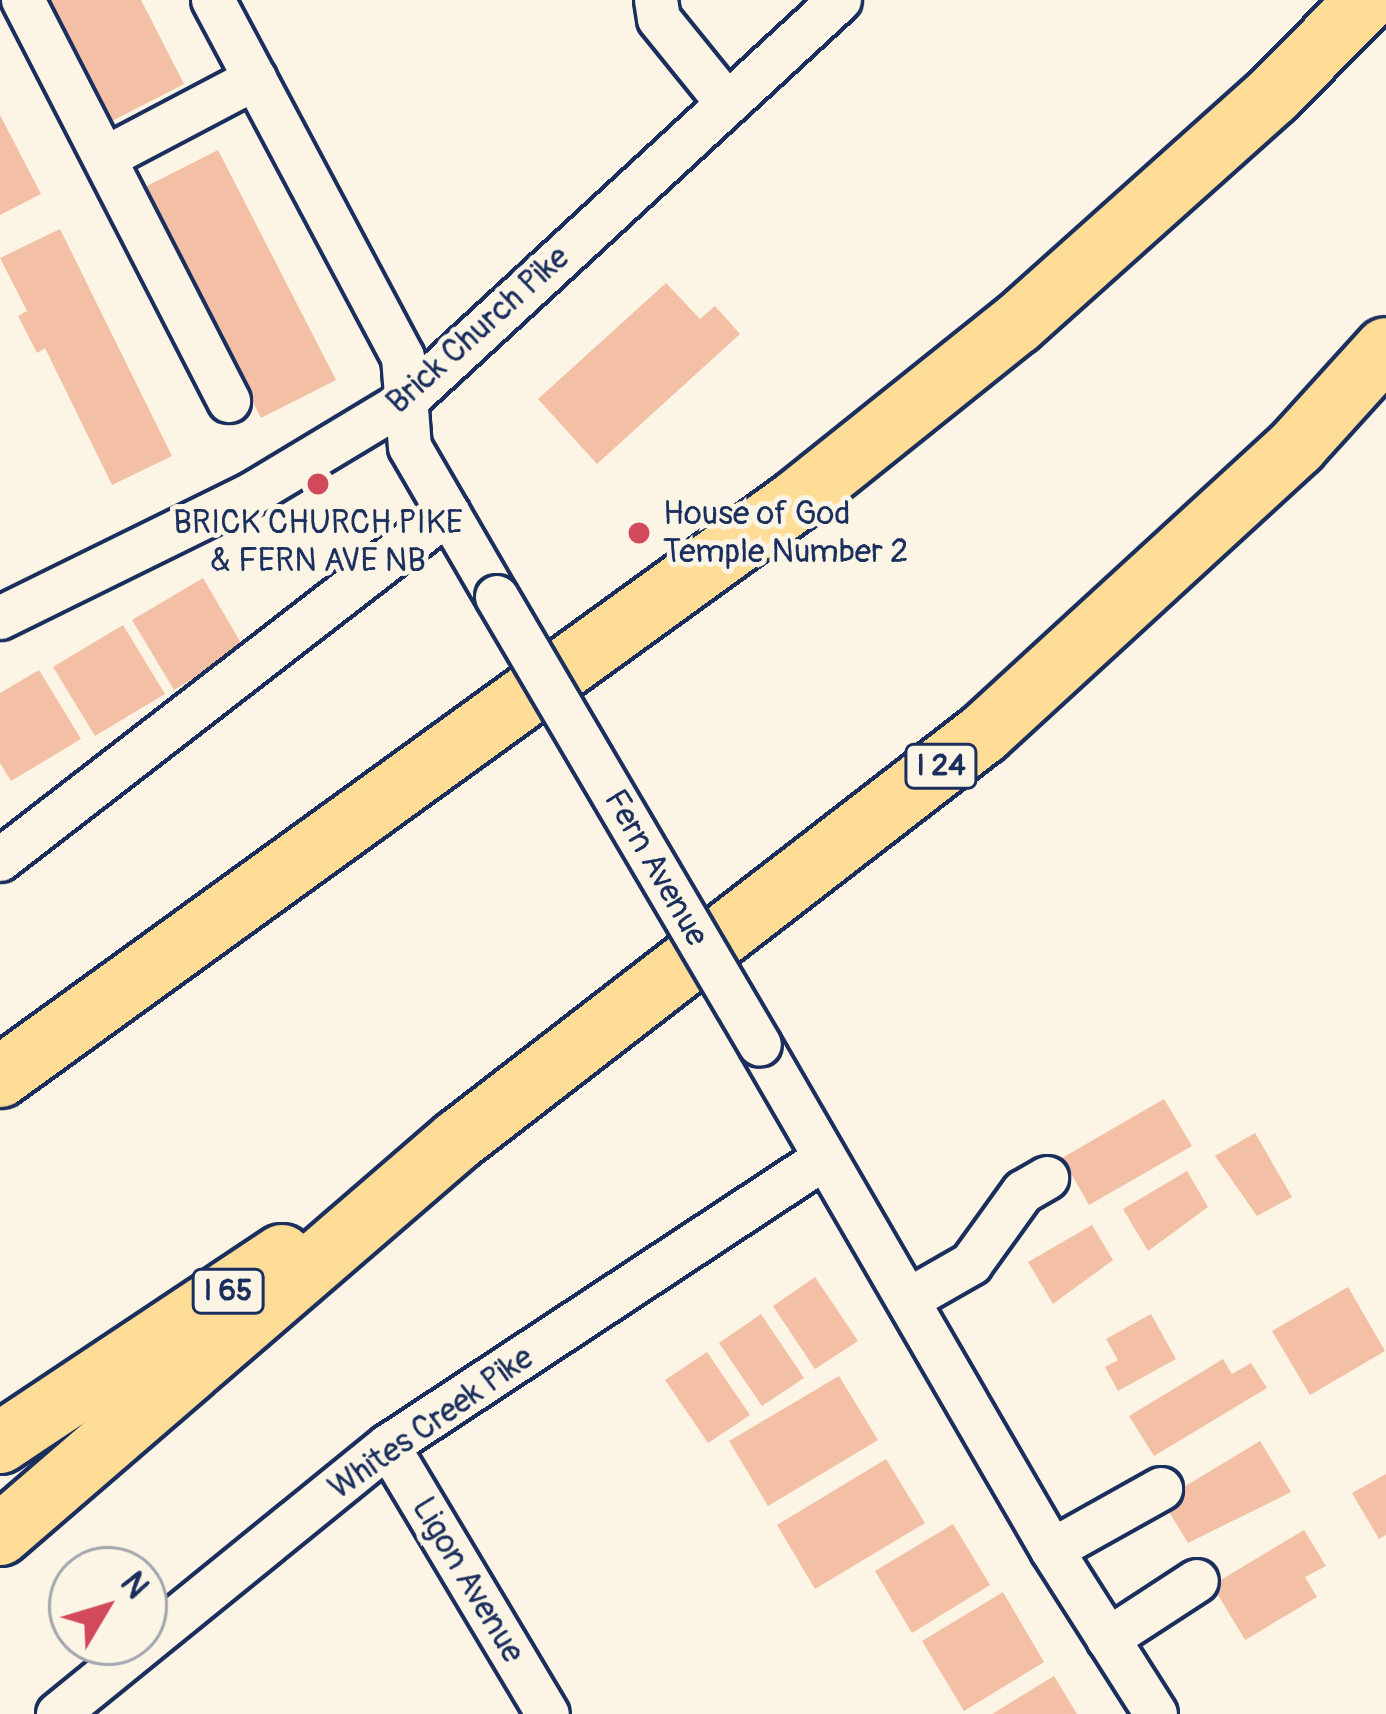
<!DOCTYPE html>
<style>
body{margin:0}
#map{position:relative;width:1386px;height:1714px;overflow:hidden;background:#fcf5e5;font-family:Pangolin,sans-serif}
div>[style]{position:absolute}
.building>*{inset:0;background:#f4c0a5}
.roads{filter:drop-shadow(3px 0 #1b2f5e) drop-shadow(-3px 0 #1b2f5e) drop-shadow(0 3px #1b2f5e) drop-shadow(0 -3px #1b2f5e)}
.minor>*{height:42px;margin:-21px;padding:0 21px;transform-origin:21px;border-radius:21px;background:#fcf5e5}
.highway>*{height:60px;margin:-30px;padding:0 30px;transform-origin:30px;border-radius:30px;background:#ffdd96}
.bridges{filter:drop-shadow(3px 0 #1b2f5e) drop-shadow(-3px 0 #1b2f5e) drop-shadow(0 3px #1b2f5e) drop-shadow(0 -3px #1b2f5e)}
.minor-bridge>*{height:42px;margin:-21px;padding:0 21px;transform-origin:21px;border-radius:21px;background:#fcf5e5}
.dots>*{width:33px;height:33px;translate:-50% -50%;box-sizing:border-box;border:6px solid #fcf5e5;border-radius:50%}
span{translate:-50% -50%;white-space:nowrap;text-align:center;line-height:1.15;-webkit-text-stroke:10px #fcf5e5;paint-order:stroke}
.shield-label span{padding:3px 9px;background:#fcf5e5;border:3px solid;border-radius:9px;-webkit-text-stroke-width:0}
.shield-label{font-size:30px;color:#1b2f5e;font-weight:700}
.street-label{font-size:33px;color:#1b2f5e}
.poi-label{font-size:33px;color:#1b2f5e}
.left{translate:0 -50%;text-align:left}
.north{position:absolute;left:48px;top:1546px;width:120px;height:120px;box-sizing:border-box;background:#fcf5e5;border:3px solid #a2a6af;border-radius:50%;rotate:52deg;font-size:33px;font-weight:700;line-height:48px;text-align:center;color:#1b2f5e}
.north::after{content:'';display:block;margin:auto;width:42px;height:54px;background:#d1495b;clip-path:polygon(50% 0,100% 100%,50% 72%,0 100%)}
</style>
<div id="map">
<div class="building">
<div style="clip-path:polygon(47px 0,141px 0,184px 84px,110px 122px)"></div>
<div style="clip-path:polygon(0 115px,41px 194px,0 215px)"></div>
<div style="clip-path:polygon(218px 150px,336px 380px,261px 418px,143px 188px)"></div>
<div style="clip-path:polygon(60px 229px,172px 456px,112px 485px,45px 348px,37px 353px,18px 316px,27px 311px,0 258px)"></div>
<div style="clip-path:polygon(666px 283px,700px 319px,715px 306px,740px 334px,597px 464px,538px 399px)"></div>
<div style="clip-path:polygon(203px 578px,244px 648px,174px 690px,132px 620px)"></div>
<div style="clip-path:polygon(123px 625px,165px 694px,95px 736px,53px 667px)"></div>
<div style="clip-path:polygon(39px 670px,81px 739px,11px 781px,0 763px,0 693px)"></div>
<div style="clip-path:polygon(1164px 1099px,1192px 1146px,1089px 1205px,1062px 1158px)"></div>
<div style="clip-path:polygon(1255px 1133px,1292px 1197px,1257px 1216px,1215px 1156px)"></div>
<div style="clip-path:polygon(1187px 1171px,1208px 1207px,1148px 1251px,1123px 1209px)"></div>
<div style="clip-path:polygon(1092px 1225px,1113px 1260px,1053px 1304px,1028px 1262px)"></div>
<div style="clip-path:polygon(815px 1277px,858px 1341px,815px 1369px,773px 1306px)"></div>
<div style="clip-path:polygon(1348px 1287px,1385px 1351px,1310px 1395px,1272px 1331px)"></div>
<div style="clip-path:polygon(761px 1314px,804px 1378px,762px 1406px,719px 1343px)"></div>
<div style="clip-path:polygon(1151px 1314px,1176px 1359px,1118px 1391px,1105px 1367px,1118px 1360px,1106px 1339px)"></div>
<div style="clip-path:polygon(707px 1352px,750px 1415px,708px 1443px,665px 1380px)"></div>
<div style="clip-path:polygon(1223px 1359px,1232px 1374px,1251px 1363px,1267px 1388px,1154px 1456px,1129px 1416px)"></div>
<div style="clip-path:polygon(839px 1376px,878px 1440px,768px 1506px,729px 1441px)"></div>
<div style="clip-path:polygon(1260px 1441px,1291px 1492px,1188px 1543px,1162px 1500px)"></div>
<div style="clip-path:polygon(886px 1459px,925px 1523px,815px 1589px,777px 1525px)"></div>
<div style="clip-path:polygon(1386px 1474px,1386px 1535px,1379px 1539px,1352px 1493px)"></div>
<div style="clip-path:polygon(953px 1524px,990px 1585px,912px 1633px,875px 1571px)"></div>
<div style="clip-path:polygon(1304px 1530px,1326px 1566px,1305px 1577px,1317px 1597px,1245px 1640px,1212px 1585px)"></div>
<div style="clip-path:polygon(1003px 1592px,1044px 1662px,964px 1711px,922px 1641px)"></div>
<div style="clip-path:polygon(1054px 1676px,1077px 1714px,992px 1714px)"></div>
</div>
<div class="roads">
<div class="minor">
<div style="left:23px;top:0;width:451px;rotate:62.8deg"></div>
<div style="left:213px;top:0;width:404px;rotate:62deg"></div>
<div style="left:403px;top:357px;width:90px;rotate:85.6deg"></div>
<div style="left:410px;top:447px;width:173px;rotate:59.9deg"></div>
<div style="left:656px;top:0;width:19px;rotate:81deg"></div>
<div style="left:659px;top:19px;width:108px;rotate:51deg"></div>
<div style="left:105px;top:158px;width:170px;rotate:-27.8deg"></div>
<div style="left:0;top:618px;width:281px;rotate:-26.2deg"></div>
<div style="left:252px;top:494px;width:180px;rotate:-31.1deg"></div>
<div style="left:406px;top:401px;width:591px;rotate:-42.74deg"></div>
<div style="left:0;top:860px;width:567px;rotate:-37.76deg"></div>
<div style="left:760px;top:1045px;width:583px;rotate:59.96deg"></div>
<div style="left:1052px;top:1550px;width:194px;rotate:57.6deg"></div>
<div style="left:908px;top:1300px;width:73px;rotate:-29.7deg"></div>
<div style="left:971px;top:1264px;width:89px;rotate:-54.2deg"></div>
<div style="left:1023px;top:1192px;width:28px;rotate:-30deg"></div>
<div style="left:388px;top:1446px;width:312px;rotate:59.2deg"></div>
<div style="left:1052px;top:1550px;width:125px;rotate:-29.2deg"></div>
<div style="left:1108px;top:1639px;width:106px;rotate:-33.1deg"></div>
<div style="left:58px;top:1714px;width:425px;rotate:-39.1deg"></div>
<div style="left:388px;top:1446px;width:523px;rotate:-33.39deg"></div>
</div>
<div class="highway">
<div style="left:0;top:1077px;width:984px;rotate:-35.9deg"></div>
<div style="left:797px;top:500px;width:282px;rotate:-38.7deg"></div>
<div style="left:1017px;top:324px;width:343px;rotate:-41.8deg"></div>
<div style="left:1273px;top:95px;width:134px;rotate:-45.3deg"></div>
<div style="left:0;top:1443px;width:339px;rotate:-33.7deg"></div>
<div style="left:0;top:1535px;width:605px;rotate:-40.78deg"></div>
<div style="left:458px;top:1140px;width:664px;rotate:-37.72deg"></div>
<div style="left:983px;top:734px;width:426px;rotate:-42.5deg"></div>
<div style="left:1297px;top:446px;width:132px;rotate:-47.8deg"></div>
</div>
</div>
<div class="bridges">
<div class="minor-bridge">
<div style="left:497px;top:597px;width:519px;rotate:59.58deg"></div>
</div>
</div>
<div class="dots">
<div style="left:318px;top:484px;background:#d1495b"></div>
<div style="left:639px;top:533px;background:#d1495b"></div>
</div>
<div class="shield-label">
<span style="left:941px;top:766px">I 24</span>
<span style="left:228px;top:1291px">I 65</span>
</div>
<div class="street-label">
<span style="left:478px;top:330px;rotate:-42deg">Brick Church Pike</span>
<span style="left:656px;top:868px;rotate:60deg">Fern Avenue</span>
<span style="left:431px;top:1423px;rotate:-35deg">Whites Creek Pike</span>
<span style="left:468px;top:1580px;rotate:59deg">Ligon Avenue</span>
</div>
<div class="poi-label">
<span class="left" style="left:663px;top:533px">House of God<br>Temple Number 2</span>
<span style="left:318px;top:542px">BRICK CHURCH PIKE<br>&amp; FERN AVE NB</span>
</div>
<div class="north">N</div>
</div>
